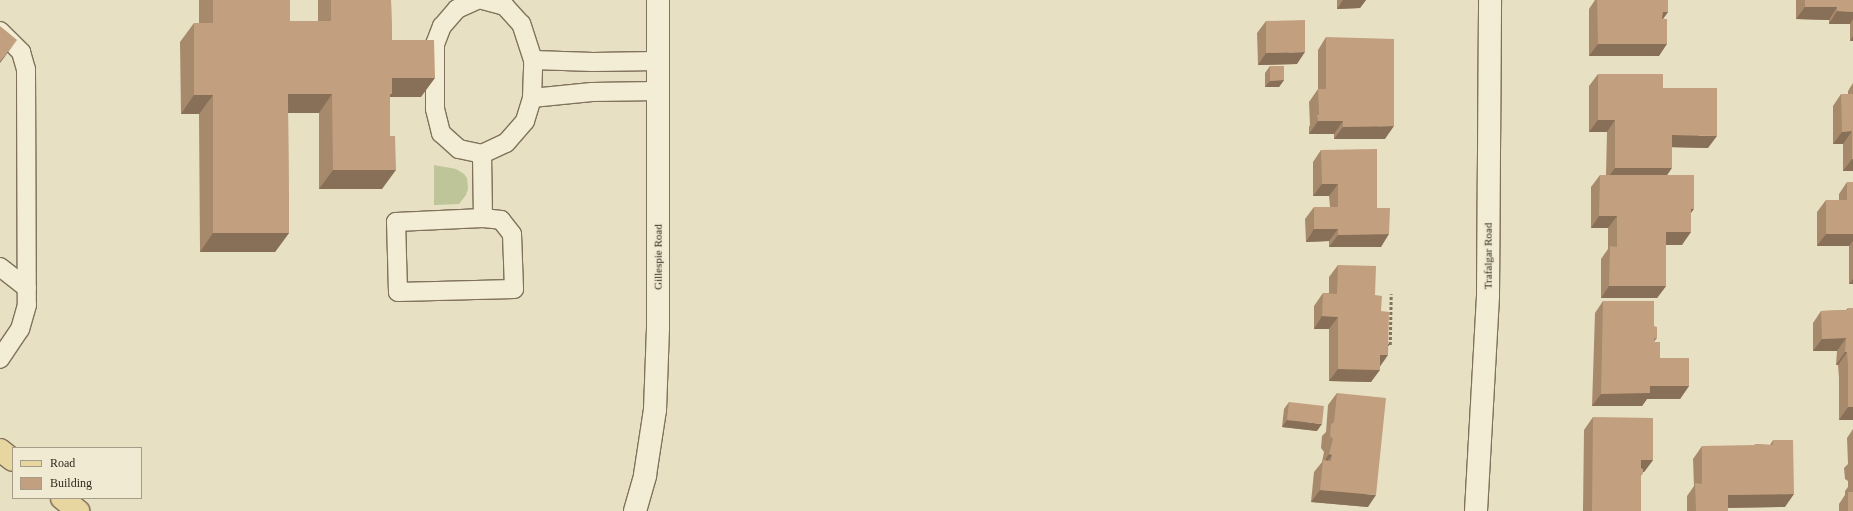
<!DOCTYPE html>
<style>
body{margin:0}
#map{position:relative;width:1853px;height:511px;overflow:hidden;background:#e8e0c3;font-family:Georgia,serif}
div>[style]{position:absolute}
.green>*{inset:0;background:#bdc599}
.path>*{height:2.5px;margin-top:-1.25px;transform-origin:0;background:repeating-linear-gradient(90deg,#80725c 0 3px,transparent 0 5px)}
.roads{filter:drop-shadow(1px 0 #80725c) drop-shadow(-1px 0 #80725c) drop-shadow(0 1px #80725c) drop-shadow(0 -1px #80725c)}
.service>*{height:18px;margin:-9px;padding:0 9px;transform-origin:9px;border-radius:9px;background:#f4edd5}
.minor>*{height:22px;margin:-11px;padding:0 11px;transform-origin:11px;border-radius:11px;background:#f4edd5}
.primary>*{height:22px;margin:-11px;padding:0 11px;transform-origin:11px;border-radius:11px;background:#e7d69f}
.wall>*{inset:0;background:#a7896c}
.shaded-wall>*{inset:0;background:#886f58}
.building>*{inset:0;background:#c29f7e}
span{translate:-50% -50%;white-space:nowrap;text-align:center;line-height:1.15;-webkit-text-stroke:4px #f1ead2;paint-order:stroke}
.street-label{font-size:11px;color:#32291e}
.legend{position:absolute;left:12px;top:447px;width:130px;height:52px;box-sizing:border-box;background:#f1ead2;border:1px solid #a59d8a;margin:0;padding:5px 7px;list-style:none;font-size:12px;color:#32291e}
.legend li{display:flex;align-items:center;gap:8px;height:20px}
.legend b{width:20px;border:1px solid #a59d8a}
</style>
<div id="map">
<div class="green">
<div style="clip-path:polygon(434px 165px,456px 169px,464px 174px,467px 178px,468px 189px,466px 195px,459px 204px,434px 205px)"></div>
</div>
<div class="path">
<div style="left:1386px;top:345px;width:4px"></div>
<div style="left:1390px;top:345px;width:51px;rotate:-88.9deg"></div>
</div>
<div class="roads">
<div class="service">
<div style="left:477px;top:0;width:22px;rotate:156deg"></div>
<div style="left:457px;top:9px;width:23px;rotate:131deg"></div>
<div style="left:442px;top:26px;width:19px;rotate:111deg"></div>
<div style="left:435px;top:44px;width:65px;rotate:90deg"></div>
<div style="left:435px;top:109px;width:25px;rotate:76deg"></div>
<div style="left:441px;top:133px;width:24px;rotate:42deg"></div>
<div style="left:459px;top:149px;width:24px;rotate:12deg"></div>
<div style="left:0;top:31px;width:30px;rotate:45deg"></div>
<div style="left:21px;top:52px;width:18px;rotate:74deg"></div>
<div style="left:26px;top:69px;width:236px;rotate:89.8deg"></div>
<div style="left:27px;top:305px;width:25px;rotate:106deg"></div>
<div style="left:20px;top:329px;width:36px;rotate:124deg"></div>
<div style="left:533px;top:60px;width:60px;rotate:1.9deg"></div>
<div style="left:593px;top:62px;width:65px;rotate:-0.9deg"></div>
<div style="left:532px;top:98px;width:60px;rotate:-5.7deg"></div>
<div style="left:592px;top:92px;width:66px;rotate:-0.9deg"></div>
<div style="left:483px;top:218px;width:18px;rotate:6deg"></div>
<div style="left:501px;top:220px;width:18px;rotate:52deg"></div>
<div style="left:512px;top:234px;width:55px;rotate:87.9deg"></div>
<div style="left:514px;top:289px;width:116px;rotate:178.5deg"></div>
<div style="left:398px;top:292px;width:70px;rotate:-91.6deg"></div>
<div style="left:396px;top:222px;width:87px;rotate:-2.6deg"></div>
<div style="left:483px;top:218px;width:64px;rotate:-90.9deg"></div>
<div style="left:482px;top:154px;width:26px;rotate:-25deg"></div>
<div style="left:506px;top:143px;width:29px;rotate:-49deg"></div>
<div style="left:525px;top:121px;width:24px;rotate:-73deg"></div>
<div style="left:532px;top:98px;width:38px;rotate:-88deg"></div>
<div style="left:533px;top:60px;width:38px;rotate:-108deg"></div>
<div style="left:521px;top:24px;width:24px;rotate:-132deg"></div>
<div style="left:505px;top:6px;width:23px;rotate:-165deg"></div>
<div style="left:0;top:267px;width:34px;rotate:38deg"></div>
</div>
<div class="minor">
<div style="left:635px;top:511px;width:37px;rotate:-74deg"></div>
<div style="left:645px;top:475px;width:66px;rotate:-81.3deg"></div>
<div style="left:655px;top:410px;width:82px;rotate:-87.9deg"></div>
<div style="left:658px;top:328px;width:328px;rotate:-90deg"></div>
<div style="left:1476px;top:511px;width:215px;rotate:-86.8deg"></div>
<div style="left:1488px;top:296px;width:296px;rotate:-89.6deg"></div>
</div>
<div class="primary">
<div style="left:0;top:450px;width:16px;rotate:38deg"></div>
<div style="left:62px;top:498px;width:21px;rotate:39deg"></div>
</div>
</div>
<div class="wall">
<div style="clip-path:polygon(199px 0,290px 0,290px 21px,318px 21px,318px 0,391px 0,392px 40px,421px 97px,390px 97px,390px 98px,382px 189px,319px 189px,319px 113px,288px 113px,289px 233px,275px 252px,200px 252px,199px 114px,181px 114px,180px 42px,194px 23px,199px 23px)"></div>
<div style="clip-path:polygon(1337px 0,1366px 0,1360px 8px,1337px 9px)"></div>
<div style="clip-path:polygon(1595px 0,1668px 0,1668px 12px,1663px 19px,1659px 56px,1589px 56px,1589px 9px)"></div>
<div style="clip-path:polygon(1796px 0,1853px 0,1853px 41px,1850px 41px,1850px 24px,1829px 24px,1829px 20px,1796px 19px)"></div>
<div style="clip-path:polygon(1266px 21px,1297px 64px,1258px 65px,1257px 33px)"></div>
<div style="clip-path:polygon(1326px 37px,1385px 139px,1334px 139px,1334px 134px,1309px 134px,1309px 127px,1310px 125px,1309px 102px,1318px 89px,1318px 50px)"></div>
<div style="clip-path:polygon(1270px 66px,1284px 80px,1279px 87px,1265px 87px,1265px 73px)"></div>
<div style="clip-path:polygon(1598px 74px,1663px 88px,1708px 148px,1672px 147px,1667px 175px,1691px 213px,1682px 245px,1666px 245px,1666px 286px,1657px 298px,1601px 298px,1601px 259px,1608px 249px,1608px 228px,1591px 228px,1591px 187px,1600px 175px,1606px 175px,1607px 132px,1589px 132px,1589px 86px)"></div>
<div style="clip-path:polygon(1853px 83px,1853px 171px,1843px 171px,1843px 144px,1833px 144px,1833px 106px,1841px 94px,1848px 94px,1848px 91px)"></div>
<div style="clip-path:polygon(1321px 150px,1377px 208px,1381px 247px,1329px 247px,1329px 241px,1306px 242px,1305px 219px,1314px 207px,1330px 207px,1329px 196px,1313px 196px,1313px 162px)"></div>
<div style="clip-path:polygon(1847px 182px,1853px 182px,1853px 284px,1849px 284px,1849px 246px,1817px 246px,1817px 212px,1826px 200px,1839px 200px,1839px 194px)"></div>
<div style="clip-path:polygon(1338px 265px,1375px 295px,1380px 367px,1371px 382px,1329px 381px,1329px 329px,1314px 329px,1314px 306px,1323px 293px,1329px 293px,1329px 277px)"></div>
<div style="clip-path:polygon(1603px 301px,1654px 326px,1657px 338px,1654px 342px,1660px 358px,1689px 386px,1680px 399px,1647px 399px,1642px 406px,1592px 406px,1595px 313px)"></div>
<div style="clip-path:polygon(1848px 308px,1853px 420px,1839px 420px,1839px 378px,1838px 365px,1836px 365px,1837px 351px,1813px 351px,1813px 323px,1821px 311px,1846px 310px)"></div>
<div style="clip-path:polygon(1337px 393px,1368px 507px,1311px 502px,1314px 472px,1322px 462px,1324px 452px,1321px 448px,1322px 436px,1326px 432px,1328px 405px)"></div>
<div style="clip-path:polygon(1289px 402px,1317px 431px,1282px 427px,1284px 409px)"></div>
<div style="clip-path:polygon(1593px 417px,1653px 460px,1644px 472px,1643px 472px,1641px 476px,1641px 511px,1583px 511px,1584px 430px)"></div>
<div style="clip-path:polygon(1853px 429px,1853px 511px,1839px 511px,1839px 504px,1845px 495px,1845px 491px,1848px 487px,1848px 481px,1845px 479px,1844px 468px,1848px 464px,1847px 438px)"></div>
<div style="clip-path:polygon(1773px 440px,1785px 507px,1728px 508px,1728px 511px,1687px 511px,1687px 496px,1694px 486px,1693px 459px,1702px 446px,1754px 446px,1755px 444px,1770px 445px)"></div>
</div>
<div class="shaded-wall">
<div style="clip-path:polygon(1343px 0,1366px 0,1360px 8px,1337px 9px)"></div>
<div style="clip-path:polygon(1805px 7px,1837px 7px,1829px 20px,1796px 19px)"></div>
<div style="clip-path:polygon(1837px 11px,1853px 12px,1853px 19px,1850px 24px,1829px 24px)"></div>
<div style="clip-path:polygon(1663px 12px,1668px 12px,1659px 24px)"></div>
<div style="clip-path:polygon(1853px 36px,1853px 41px,1850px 41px)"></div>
<div style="clip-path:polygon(17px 40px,3px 59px,0 63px,0 61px)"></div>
<div style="clip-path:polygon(1598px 44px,1667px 44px,1659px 56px,1589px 56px)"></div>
<div style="clip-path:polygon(1305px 52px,1297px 64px,1258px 65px,1266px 53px)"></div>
<div style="clip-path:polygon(392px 78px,435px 78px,421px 97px,390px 97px,379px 113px)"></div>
<div style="clip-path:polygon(1284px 80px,1279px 87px,1265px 87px,1270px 81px)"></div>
<div style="clip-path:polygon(288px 94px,332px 94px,319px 113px,274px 113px)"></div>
<div style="clip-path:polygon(194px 95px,213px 95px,199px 114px,181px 114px)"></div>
<div style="clip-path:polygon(1598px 120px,1615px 120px,1607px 132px,1589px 132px)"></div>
<div style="clip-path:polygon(1318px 121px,1343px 121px,1334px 134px,1309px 134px)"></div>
<div style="clip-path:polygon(1394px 126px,1385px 139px,1334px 139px,1343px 127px)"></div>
<div style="clip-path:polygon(1852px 131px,1843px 144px,1833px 144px,1842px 132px)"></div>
<div style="clip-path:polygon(1672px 135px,1717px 136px,1708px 148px,1663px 147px)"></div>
<div style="clip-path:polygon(1852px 159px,1853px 159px,1853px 171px,1843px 171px)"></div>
<div style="clip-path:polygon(1615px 168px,1672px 168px,1663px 181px,1606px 180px)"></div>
<div style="clip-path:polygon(333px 170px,396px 170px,382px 189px,319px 189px)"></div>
<div style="clip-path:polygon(1322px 184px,1338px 184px,1329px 196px,1313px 196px)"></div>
<div style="clip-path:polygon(1691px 209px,1694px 209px,1685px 221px)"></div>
<div style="clip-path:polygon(1599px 216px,1617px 216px,1608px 228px,1591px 228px)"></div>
<div style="clip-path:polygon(1314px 229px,1338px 229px,1329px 241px,1306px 242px)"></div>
<div style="clip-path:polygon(1666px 232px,1691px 232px,1682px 245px,1657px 245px)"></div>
<div style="clip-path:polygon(213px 233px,289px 233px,275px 252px,200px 252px)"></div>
<div style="clip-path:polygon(1389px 234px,1381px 247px,1329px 247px,1338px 235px)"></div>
<div style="clip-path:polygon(1826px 234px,1853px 234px,1853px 241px,1849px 246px,1817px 246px)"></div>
<div style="clip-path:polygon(1853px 279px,1853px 284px,1849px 284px)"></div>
<div style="clip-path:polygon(1609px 286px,1666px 286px,1657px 298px,1601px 298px)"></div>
<div style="clip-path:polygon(1322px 316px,1338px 317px,1329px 329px,1314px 329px)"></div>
<div style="clip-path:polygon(1846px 338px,1837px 351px,1813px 351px,1822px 339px)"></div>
<div style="clip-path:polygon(1845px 352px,1847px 352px,1838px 365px,1836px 365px)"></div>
<div style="clip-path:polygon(1380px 355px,1388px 355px,1379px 368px)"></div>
<div style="clip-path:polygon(1338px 369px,1380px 370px,1371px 382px,1329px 381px)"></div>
<div style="clip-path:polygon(1650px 386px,1689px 386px,1680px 399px,1647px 399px,1642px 406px,1592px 406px,1601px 394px)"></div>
<div style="clip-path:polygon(1848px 407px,1853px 407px,1853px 420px,1839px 420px)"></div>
<div style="clip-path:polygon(1287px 420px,1322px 424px,1317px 431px,1282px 427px)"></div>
<div style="clip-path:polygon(1329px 454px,1332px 455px,1323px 467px,1323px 464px)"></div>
<div style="clip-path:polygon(1641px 460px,1653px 460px,1644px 472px,1633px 472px)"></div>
<div style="clip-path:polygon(1320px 490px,1376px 495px,1368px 507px,1311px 502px)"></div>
<div style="clip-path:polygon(1794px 494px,1785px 507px,1719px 508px,1728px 495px)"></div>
</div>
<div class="building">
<div style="clip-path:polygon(213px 0,290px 0,290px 21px,331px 21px,331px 0,391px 0,392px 40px,434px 40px,435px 78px,392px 78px,392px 94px,390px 94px,390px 136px,395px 136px,396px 170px,333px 170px,332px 94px,288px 94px,289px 233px,213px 233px,213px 95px,194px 95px,194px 23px,213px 23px)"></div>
<div style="clip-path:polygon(1597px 0,1668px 0,1668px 12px,1663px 12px,1662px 19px,1667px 19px,1667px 44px,1598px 44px)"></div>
<div style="clip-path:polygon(1805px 0,1853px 0,1853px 12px,1837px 11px,1837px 7px,1805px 7px)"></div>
<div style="clip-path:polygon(1305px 20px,1305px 52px,1266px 53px,1266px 21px)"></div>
<div style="clip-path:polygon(0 26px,17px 40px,0 61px)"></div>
<div style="clip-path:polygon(1326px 37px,1394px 39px,1394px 126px,1343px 127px,1343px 121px,1318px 121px,1317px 115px,1319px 115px,1318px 89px,1326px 89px)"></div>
<div style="clip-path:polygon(1270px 66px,1284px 66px,1284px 80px,1270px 81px)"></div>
<div style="clip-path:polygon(1598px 74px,1663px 74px,1663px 88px,1717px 88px,1717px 136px,1672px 135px,1672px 168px,1615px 168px,1615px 120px,1598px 120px)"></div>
<div style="clip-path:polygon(1841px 94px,1853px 94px,1853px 159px,1852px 159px,1852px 131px,1842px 132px)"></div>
<div style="clip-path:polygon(1377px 149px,1377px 208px,1390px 208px,1389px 234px,1338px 235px,1338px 229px,1314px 229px,1314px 207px,1338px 207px,1338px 184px,1322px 184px,1321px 150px)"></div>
<div style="clip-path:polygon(1600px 175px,1694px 175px,1694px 209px,1691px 209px,1691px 232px,1666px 232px,1666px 286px,1609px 286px,1610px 246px,1617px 247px,1617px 216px,1599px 216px)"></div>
<div style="clip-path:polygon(1847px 182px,1853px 182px,1853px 234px,1826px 234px,1826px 200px,1847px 200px)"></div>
<div style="clip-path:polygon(1338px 265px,1376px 266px,1375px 295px,1382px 296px,1381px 311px,1389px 312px,1388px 355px,1380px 355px,1380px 370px,1338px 369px,1338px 317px,1322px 316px,1323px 293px,1337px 294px)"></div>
<div style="clip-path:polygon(1603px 301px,1654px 301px,1654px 326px,1657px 327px,1657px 338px,1654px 338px,1654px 342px,1660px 342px,1660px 358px,1689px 358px,1689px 386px,1650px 386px,1650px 393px,1601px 394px)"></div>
<div style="clip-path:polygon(1848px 308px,1853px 308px,1853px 407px,1848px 407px,1848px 365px,1847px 352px,1845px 352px,1846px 338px,1822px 339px,1821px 311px,1848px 310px)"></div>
<div style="clip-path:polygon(1337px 393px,1386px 398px,1376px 495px,1320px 490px,1323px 460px,1331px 461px,1332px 455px,1329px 454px,1333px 439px,1330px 436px,1331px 424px,1334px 422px)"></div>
<div style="clip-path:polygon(1289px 402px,1324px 406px,1322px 424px,1287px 420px)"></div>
<div style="clip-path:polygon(1593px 417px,1653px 418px,1653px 460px,1641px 460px,1641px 468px,1643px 469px,1643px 474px,1641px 474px,1641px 511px,1592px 511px)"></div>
<div style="clip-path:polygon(1773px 440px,1793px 440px,1794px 494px,1728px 495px,1728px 511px,1696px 511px,1695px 483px,1702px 484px,1702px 446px,1755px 445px,1755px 444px,1773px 445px)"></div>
<div style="clip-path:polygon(1848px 492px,1853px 492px,1853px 511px,1848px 511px)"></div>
</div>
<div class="street-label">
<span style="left:1488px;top:256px;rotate:-90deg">Trafalgar Road</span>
<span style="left:658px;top:257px;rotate:-90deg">Gillespie Road</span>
</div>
<ul class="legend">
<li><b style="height:5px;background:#e7d69f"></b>Road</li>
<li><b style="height:11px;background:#c29f7e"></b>Building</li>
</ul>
</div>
